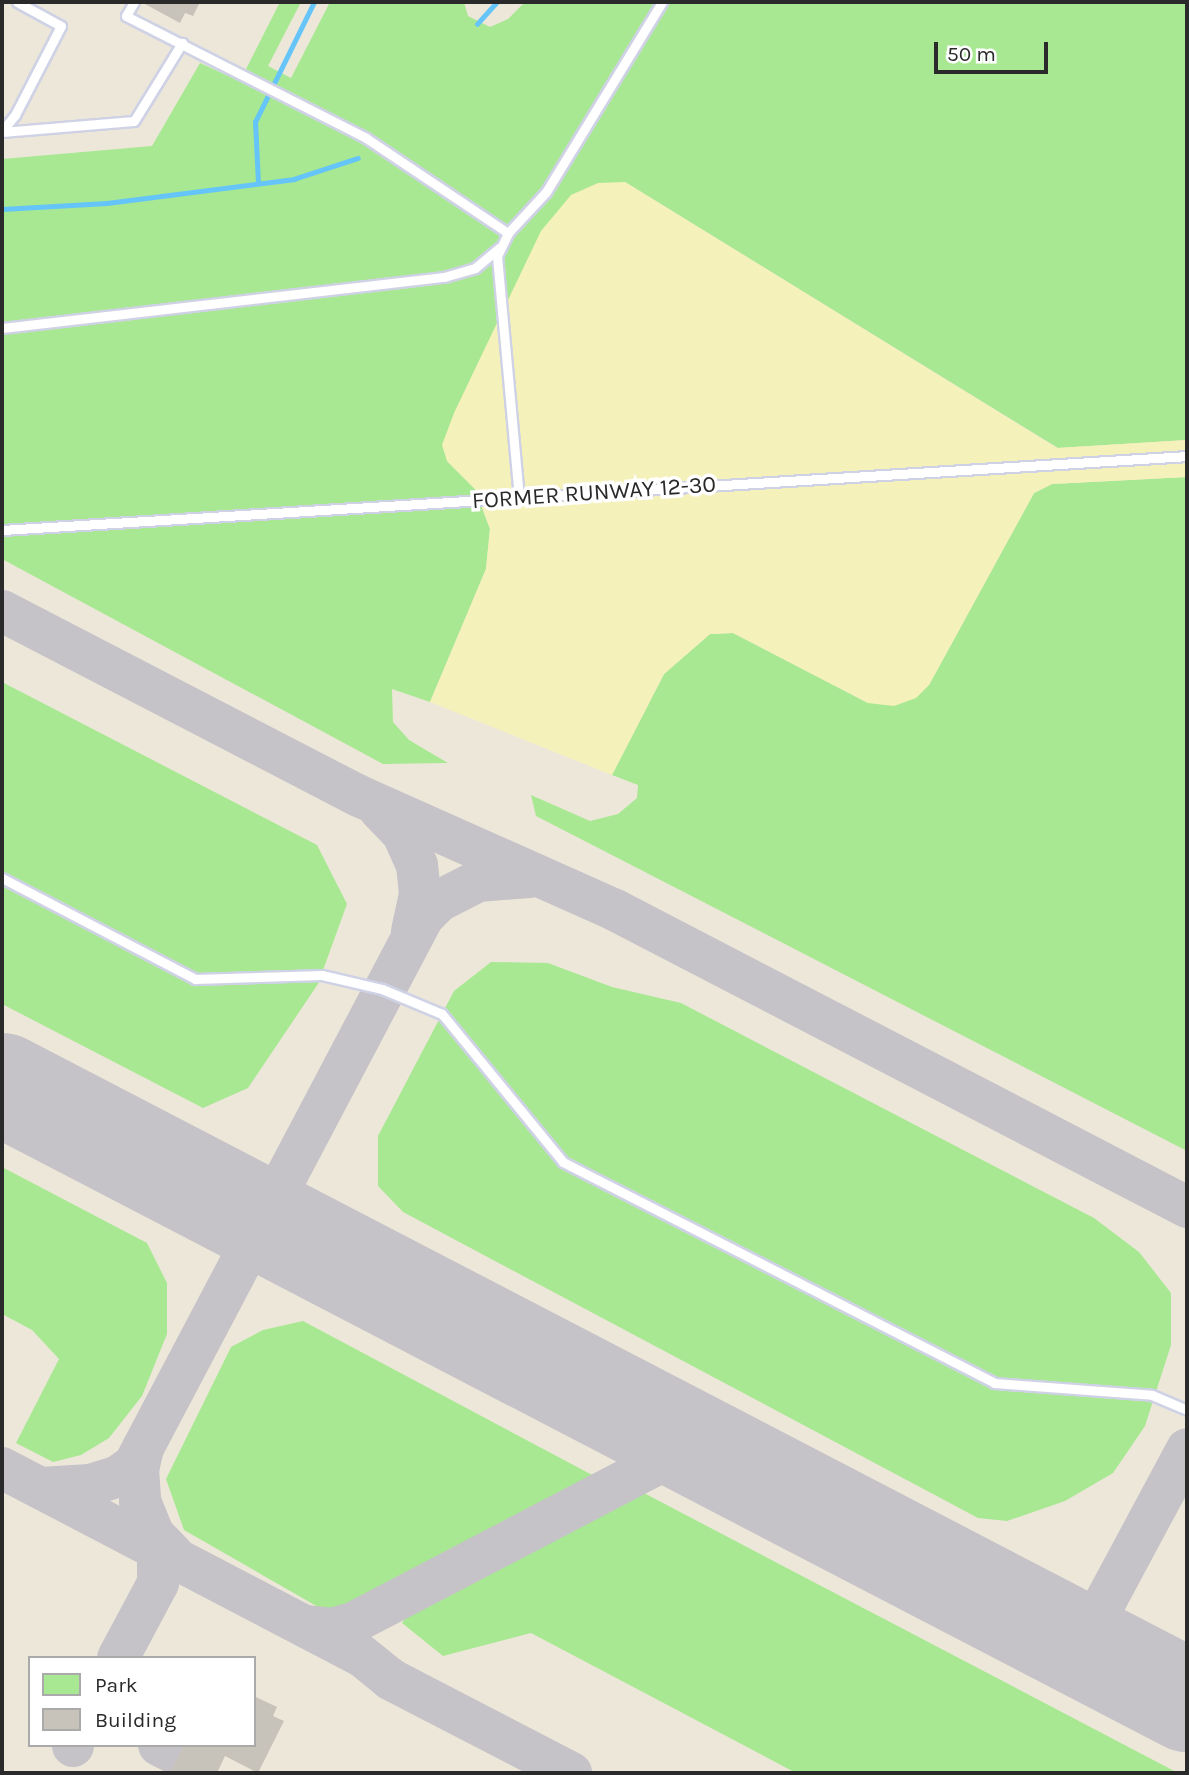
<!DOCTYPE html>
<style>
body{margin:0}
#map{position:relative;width:1189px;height:1775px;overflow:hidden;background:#ede7da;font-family:Karla,sans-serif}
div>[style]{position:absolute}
.green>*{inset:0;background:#a8e892}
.sand>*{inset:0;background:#f5f1ba}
.stream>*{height:4.5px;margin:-2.25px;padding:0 2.25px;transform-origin:2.25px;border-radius:2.25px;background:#65c4f8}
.taxiway>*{height:42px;margin:-21px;padding:0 21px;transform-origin:21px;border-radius:21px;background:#c5c2c8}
.runway>*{height:103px;margin:-51.5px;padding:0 51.5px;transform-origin:51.5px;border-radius:51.5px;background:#c5c2c8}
.building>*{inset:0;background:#c8c3ba}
.roads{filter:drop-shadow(2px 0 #cfd2e4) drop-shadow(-2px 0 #cfd2e4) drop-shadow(0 2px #cfd2e4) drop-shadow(0 -2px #cfd2e4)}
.lane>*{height:9px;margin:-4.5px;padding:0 4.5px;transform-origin:4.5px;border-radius:4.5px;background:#fff}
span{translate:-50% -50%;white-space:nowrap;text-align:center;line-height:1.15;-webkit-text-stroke:7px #fff;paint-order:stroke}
.street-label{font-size:23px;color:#2a2a2a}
.frame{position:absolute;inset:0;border:4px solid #2a2a2a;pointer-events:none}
.legend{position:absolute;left:28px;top:1656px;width:228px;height:91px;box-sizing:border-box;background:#fff;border:2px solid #aaa;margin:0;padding:9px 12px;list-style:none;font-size:21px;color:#2a2a2a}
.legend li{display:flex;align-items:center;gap:14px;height:35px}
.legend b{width:35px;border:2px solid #aaa}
.scale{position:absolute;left:934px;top:42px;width:114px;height:32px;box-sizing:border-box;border:4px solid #2a2a2a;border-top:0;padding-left:9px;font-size:21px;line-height:24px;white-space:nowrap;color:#2a2a2a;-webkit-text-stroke:5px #fff;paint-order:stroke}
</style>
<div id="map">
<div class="green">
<div style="clip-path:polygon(280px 2px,301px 2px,268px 66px,291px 78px,330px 2px,464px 2px,468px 16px,490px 27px,508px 19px,525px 2px,1187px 2px,1187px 440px,1058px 448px,625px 182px,447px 461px,475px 489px,490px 529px,486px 569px,430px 702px,392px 689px,393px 722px,409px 740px,448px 763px,383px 764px,2px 559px,2px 159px,152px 146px,200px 63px,240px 81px)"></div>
<div style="clip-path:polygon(1187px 477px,1187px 1151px,536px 816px,531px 795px,590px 821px,618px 814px,637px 798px,638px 785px,612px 775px,664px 674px,710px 634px,733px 633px,868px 703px,929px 685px,1034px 493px,1052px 484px)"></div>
<div style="clip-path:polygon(2px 682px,317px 845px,347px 904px,318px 984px,248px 1088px,203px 1108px,2px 1004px)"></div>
<div style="clip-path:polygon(491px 962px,548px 963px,612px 987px,681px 1003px,1094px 1218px,1139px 1252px,1171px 1293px,1171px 1345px,1145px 1426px,1113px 1473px,1065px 1501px,1007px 1521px,978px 1518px,403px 1212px,378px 1186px,378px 1136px,454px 991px)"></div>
<div style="clip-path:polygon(2px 1167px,147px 1243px,167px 1283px,167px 1334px,142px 1396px,109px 1438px,81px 1455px,53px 1462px,16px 1443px,59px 1359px,32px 1330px,2px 1314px)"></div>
<div style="clip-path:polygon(303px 1321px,596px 1477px,332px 1615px,184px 1530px,166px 1479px,231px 1347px,263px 1330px)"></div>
<div style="clip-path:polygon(642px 1492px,1178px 1773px,796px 1773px,531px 1633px,443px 1656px,402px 1623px,410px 1611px)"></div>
</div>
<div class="sand">
<div style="clip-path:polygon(625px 182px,1057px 448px,1187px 440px,1187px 477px,1052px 484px,1034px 493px,929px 685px,916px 698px,894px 706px,868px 703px,733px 633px,710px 634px,664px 674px,612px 775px,430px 702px,486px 569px,490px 529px,475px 489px,447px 461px,442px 445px,454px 413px,541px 231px,571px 195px,598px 183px)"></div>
</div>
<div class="stream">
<div style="left:477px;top:24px;width:30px;rotate:-48deg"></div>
<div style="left:258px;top:183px;width:61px;rotate:-92.8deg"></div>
<div style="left:255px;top:122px;width:134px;rotate:-63.8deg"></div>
<div style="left:2px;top:209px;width:105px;rotate:-3.3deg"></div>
<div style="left:107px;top:203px;width:189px;rotate:-7.3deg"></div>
<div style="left:294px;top:179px;width:67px;rotate:-18.2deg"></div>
</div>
<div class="taxiway">
<div style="left:2px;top:611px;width:402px;rotate:27.4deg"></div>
<div style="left:359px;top:796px;width:280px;rotate:24deg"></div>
<div style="left:615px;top:910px;width:645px;rotate:27.44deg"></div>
<div style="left:380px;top:810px;width:33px;rotate:46deg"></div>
<div style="left:403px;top:834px;width:34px;rotate:66deg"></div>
<div style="left:417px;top:865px;width:29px;rotate:84deg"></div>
<div style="left:420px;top:894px;width:39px;rotate:102deg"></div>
<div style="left:143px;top:1448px;width:22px;rotate:103deg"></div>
<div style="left:138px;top:1469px;width:32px;rotate:86deg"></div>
<div style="left:140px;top:1501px;width:37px;rotate:68deg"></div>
<div style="left:154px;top:1535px;width:28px;rotate:46deg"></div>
<div style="left:2px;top:1468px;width:406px;rotate:27.6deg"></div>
<div style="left:362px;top:1656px;width:36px;rotate:39deg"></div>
<div style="left:390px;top:1679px;width:204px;rotate:27.4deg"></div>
<div style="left:41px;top:1488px;width:49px;rotate:-3.5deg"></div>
<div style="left:90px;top:1485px;width:28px;rotate:-17deg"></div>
<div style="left:117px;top:1477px;width:21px;rotate:-35deg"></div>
<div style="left:134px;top:1465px;width:620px;rotate:-62.19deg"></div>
<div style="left:423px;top:917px;width:23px;rotate:-45deg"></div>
<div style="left:439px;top:901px;width:44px;rotate:-27.1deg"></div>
<div style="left:478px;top:881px;width:51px;rotate:-4.5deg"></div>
<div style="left:305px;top:1626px;width:27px;rotate:6deg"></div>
<div style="left:332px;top:1629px;width:22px;rotate:-16deg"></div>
<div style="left:353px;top:1623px;width:387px;rotate:-27.6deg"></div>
<div style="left:1082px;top:1645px;width:222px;rotate:-61.8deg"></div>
<div style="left:118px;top:1658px;width:85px;rotate:-61.9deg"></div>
<div style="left:158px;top:1583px;width:43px;rotate:-90deg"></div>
<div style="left:159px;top:1745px;width:22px;rotate:27deg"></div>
<div style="left:73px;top:1746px;width:1px;rotate:-90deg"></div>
</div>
<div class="runway">
<div style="left:2px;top:1084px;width:1336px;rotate:27.47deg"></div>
</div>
<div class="building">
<div style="clip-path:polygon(141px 2px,200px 2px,193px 16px,185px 13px,180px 23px)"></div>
<div style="clip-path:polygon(254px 1696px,277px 1707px,273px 1716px,284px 1721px,258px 1773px,225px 1756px,217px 1773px,170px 1773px,184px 1745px,254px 1745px)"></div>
</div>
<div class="roads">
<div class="lane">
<div style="left:134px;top:2px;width:16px;rotate:120deg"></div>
<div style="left:126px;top:16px;width:269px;rotate:26.9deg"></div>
<div style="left:366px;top:138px;width:171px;rotate:33.8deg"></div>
<div style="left:2px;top:131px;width:21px;rotate:-51deg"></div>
<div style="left:15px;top:115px;width:100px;rotate:-62.7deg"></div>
<div style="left:61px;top:26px;width:50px;rotate:-151.4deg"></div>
<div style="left:2px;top:132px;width:132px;rotate:-4.8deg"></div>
<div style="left:134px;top:121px;width:92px;rotate:-58.4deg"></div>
<div style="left:2px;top:328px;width:445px;rotate:-6.6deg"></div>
<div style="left:444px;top:277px;width:32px;rotate:-16deg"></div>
<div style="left:475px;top:268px;width:31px;rotate:-40deg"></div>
<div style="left:519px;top:498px;width:243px;rotate:-95.2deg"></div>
<div style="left:497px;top:256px;width:25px;rotate:-64deg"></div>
<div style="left:508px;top:233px;width:56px;rotate:-47.2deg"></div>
<div style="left:546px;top:192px;width:223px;rotate:-58.6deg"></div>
<div style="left:2px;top:530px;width:1187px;rotate:-3.57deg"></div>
<div style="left:2px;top:878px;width:218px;rotate:27.6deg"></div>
<div style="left:195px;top:979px;width:127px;rotate:-1.8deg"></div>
<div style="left:322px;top:975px;width:62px;rotate:13.1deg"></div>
<div style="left:382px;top:989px;width:65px;rotate:22.6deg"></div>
<div style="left:442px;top:1014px;width:191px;rotate:50.7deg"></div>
<div style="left:563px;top:1162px;width:484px;rotate:27.1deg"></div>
<div style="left:994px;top:1383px;width:158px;rotate:4.3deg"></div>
<div style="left:1152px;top:1395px;width:38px;rotate:23deg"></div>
</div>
</div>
<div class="street-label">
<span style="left:594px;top:493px;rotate:-4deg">FORMER RUNWAY 12-30</span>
</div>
<div class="frame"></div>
<ul class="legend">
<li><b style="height:19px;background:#a8e892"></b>Park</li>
<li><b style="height:19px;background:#c8c3ba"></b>Building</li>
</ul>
<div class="scale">50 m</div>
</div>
